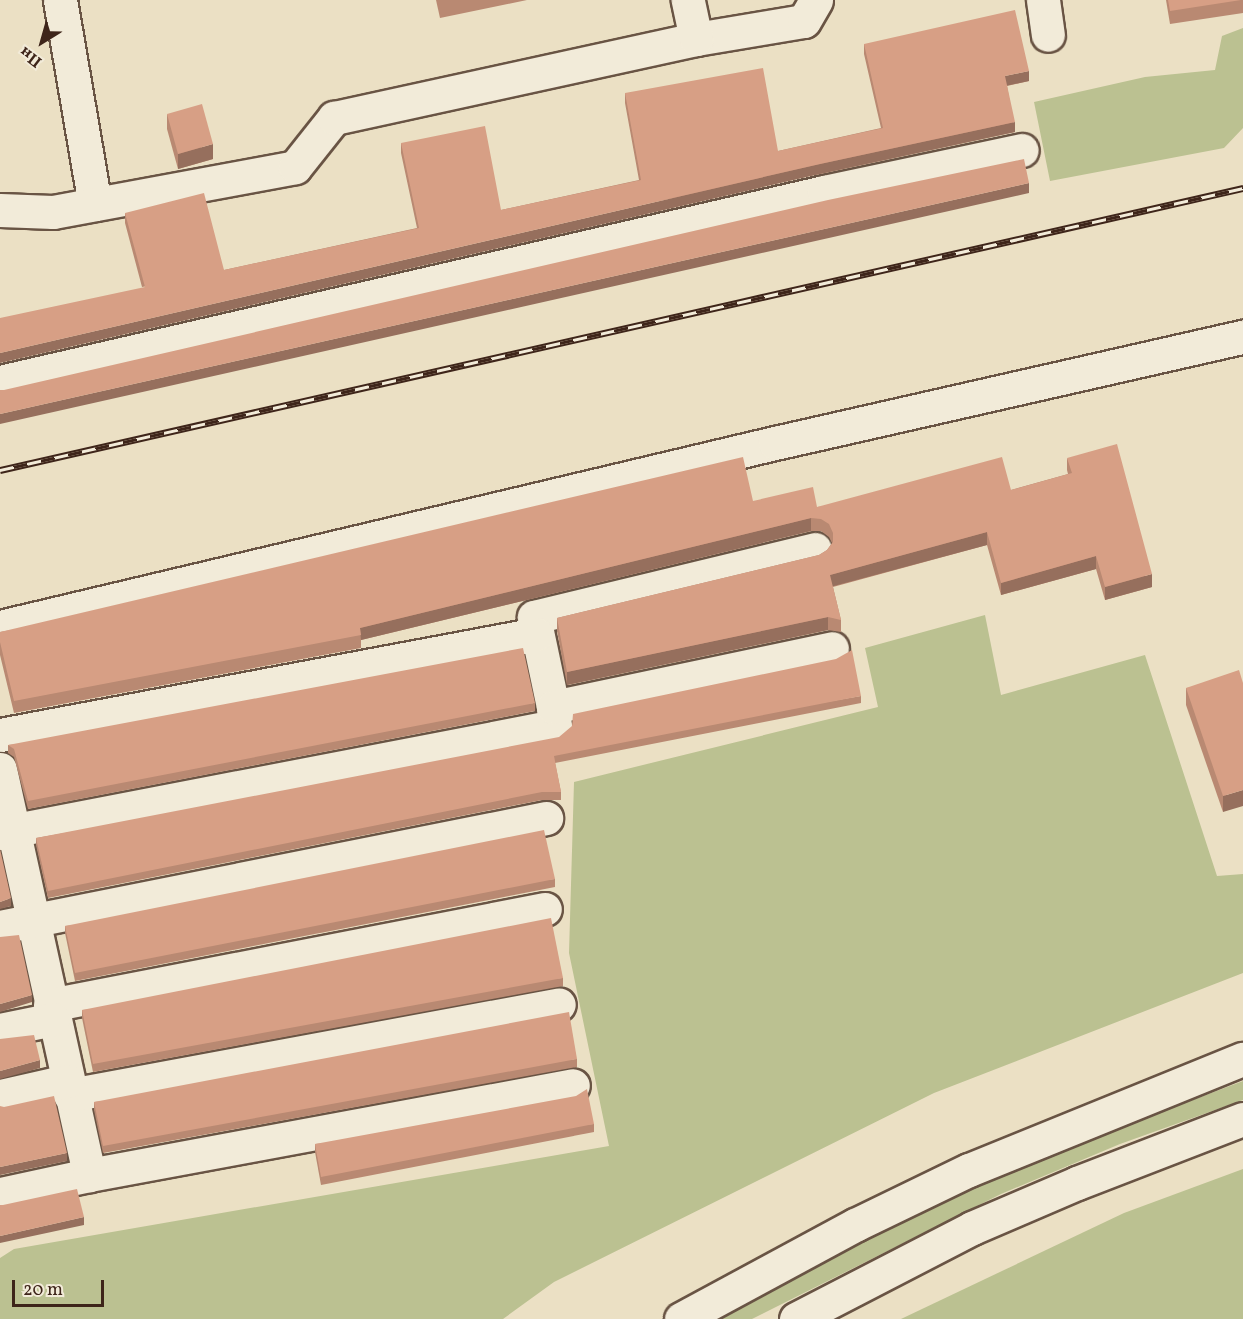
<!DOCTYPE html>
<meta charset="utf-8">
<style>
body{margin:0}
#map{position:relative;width:1243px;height:1319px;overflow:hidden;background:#ebe0c4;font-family:Vollkorn,serif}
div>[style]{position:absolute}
.green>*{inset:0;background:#bbc191}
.roads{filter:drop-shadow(2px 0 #695444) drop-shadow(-2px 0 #695444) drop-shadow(0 2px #695444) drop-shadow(0 -2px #695444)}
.minor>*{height:33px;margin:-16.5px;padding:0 16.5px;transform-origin:16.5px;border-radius:16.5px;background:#f2ebd9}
.rail>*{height:7px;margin-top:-3.5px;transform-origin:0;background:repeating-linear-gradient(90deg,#f2ebd9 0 14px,#3e251a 0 28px);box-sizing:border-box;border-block:2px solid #3e251a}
.wall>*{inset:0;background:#b98972}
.shaded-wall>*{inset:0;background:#966f5d}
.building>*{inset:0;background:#d79f85}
span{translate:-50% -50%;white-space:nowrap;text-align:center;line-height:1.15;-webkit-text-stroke:6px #f2ebd9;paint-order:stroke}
.north{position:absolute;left:12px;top:12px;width:60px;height:60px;-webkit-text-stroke:4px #f2ebd9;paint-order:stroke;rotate:217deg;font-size:16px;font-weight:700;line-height:24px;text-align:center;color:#3e251a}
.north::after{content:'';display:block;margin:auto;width:21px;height:27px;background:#3e251a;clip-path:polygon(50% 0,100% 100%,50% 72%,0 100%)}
.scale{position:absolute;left:12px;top:1280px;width:92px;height:27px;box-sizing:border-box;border:3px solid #3e251a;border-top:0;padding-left:8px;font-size:18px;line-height:21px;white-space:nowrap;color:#3e251a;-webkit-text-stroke:4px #f2ebd9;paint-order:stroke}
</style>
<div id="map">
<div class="green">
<div style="clip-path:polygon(1243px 28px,1243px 128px,1224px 148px,1050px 181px,1034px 102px,1145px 77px,1215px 70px,1222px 36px)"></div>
<div style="clip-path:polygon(985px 615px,1001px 695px,1145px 655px,1217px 876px,1243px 874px,1243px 973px,934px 1093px,554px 1282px,503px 1319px,0 1319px,0 1258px,14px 1249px,609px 1146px,569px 953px,574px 782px,878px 707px,865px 648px)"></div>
<div style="clip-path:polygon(1243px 1081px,1243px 1100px,1120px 1144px,1001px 1194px,752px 1319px,711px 1319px,837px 1251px,989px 1177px)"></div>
<div style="clip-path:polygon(1243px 1169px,1243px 1319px,901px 1319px,1124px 1213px)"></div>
</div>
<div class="roads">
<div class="minor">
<div style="left:60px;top:0;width:207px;rotate:80.3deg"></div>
<div style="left:1043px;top:0;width:35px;rotate:82deg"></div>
<div style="left:696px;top:39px;width:109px;rotate:-9.5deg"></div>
<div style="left:804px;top:21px;width:24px;rotate:-60deg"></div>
<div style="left:0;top:210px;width:53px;rotate:2.2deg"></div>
<div style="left:53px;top:212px;width:246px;rotate:-10.5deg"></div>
<div style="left:295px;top:167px;width:63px;rotate:-51.5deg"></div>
<div style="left:334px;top:118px;width:371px;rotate:-12.3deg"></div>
<div style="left:696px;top:39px;width:40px;rotate:-102deg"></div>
<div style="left:0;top:382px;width:846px;rotate:-12.98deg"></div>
<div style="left:824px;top:192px;width:202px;rotate:-12deg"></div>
<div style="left:0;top:627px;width:797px;rotate:-13.36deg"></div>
<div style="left:775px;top:443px;width:480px;rotate:-12.8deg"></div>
<div style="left:553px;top:707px;width:92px;rotate:-101.9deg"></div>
<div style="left:534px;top:617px;width:289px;rotate:-13.6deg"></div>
<div style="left:0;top:735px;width:546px;rotate:-10.65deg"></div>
<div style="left:0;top:769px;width:416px;rotate:77.6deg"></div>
<div style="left:89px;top:1175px;width:91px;rotate:167.9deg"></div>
<div style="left:0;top:833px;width:565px;rotate:-10.91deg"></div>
<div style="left:555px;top:726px;width:19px;rotate:-96deg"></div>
<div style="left:553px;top:707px;width:285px;rotate:-11.9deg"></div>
<div style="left:0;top:927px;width:557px;rotate:-11.29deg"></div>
<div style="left:50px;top:1005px;width:504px;rotate:-10.98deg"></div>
<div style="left:0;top:1030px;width:54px;rotate:-11.7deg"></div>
<div style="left:70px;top:1095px;width:497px;rotate:-10.5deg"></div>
<div style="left:0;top:1096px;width:69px;rotate:-12.6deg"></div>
<div style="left:89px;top:1175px;width:492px;rotate:-10.5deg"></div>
<div style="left:681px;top:1319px;width:198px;rotate:-28.4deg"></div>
<div style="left:855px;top:1225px;width:127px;rotate:-25.8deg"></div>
<div style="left:969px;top:1170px;width:296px;rotate:-22.1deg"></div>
<div style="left:796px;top:1319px;width:198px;rotate:-27.3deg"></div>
<div style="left:972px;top:1228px;width:114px;rotate:-23.2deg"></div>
<div style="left:1077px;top:1183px;width:178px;rotate:-21.1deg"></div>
</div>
</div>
<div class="rail">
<div style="left:0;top:470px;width:1275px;rotate:-12.78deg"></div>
</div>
<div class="wall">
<div style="clip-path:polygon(436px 0,527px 0,440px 18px)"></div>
<div style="clip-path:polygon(1166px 0,1243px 0,1243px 13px,1170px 24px)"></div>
<div style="clip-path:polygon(864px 44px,1029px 81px,1007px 86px,1015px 132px,820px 174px,142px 287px,125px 223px,125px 213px,224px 270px,417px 228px,401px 153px,401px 143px,501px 210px,639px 180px,625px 103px,625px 93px,778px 151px,881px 128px,864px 54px)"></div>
<div style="clip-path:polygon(167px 114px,213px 159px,178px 169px,167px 129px)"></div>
<div style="clip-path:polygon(1067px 458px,1152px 587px,1105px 600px,1096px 569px,1001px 595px,987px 545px,833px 587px,841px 620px,841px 632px,828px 630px,567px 685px,557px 631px,557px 618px,819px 555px,827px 550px,832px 543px,829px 537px,821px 531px,811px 531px,361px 640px,361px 648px,14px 713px,0 655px,0 632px,753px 501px,817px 507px,1011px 490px,1068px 474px,1067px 470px)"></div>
<div style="clip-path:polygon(1243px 683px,1223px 812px,1186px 705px,1186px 688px)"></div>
<div style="clip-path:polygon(861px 696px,861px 703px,555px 763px,561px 792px,561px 800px,542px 800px,48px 898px,36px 845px,36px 838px)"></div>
<div style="clip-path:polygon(535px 703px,535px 711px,28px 809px,14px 757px,8px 753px,8px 745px)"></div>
<div style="clip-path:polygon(555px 879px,555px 887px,75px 981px,65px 933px,65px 926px)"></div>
<div style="clip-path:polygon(563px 978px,563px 986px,93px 1072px,82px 1018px,82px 1010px)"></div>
<div style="clip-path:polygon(577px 1059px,577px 1067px,103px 1153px,94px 1110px,94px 1102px)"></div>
<div style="clip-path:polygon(594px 1124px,594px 1132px,321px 1185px,315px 1152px,315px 1144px)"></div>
</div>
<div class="shaded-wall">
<div style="clip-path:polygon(1029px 71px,1029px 81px,1005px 86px,1005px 76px)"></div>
<div style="clip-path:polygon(1015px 122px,1015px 132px,820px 174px,0 363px,0 353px,820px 164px)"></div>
<div style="clip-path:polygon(213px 144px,213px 159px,178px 169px,178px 154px)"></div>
<div style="clip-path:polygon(1029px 183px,1029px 193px,0 424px,0 414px)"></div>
<div style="clip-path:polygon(811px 518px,811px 531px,361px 640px,360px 628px)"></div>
<div style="clip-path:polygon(987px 532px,987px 545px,830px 587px,830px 575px)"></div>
<div style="clip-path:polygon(1096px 556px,1096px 569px,1001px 595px,1001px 583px)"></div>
<div style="clip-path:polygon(1152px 574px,1152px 587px,1105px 600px,1105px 587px)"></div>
<div style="clip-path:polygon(828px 617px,828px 630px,567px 685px,567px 672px)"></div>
<div style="clip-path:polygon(1243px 790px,1243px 806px,1223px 812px,1223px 796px)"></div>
<div style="clip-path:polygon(11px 898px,11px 906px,0 909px,0 902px)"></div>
<div style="clip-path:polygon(32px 995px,32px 1002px,0 1012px,0 1004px)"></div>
<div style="clip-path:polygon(40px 1060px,40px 1068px,0 1079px,0 1071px)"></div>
<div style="clip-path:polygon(67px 1153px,67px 1161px,0 1175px,0 1167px)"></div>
<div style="clip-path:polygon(84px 1217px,84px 1225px,0 1243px,0 1236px)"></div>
</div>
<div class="building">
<div style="clip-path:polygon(1168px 0,1241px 0,1170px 11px)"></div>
<div style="clip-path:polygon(1015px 10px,1029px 71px,1005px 76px,1015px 122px,820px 164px,0 353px,0 318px,145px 287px,125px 213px,204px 193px,224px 270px,419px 228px,401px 143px,485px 126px,501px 210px,641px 180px,625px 93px,763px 68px,778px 151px,883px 128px,864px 44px)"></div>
<div style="clip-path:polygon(202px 104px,213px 144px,178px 154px,167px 114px)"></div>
<div style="clip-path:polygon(1024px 159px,1029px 183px,0 414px,0 390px,4px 390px,828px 200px)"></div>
<div style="clip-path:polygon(1117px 444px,1152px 574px,1105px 587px,1096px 556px,1001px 583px,987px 532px,830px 575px,841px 620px,828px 617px,567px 672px,557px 618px,819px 555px,827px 550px,833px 542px,833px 533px,829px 524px,821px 519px,811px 518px,360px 628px,361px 635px,14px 701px,0 642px,0 632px,743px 457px,753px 501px,813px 487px,817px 507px,1002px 457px,1011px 490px,1072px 473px,1067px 458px)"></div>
<div style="clip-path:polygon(523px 648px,535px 703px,28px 801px,14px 749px,8px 745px)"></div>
<div style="clip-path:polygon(852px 650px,861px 696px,554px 756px,561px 792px,542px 792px,48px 891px,36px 838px,559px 737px,572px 726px,573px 714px,836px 659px)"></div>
<div style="clip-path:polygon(1239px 670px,1243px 683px,1243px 790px,1223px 796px,1186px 688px)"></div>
<div style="clip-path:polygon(544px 830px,555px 879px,75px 973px,65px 926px)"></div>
<div style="clip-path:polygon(0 849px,11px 898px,0 902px)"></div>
<div style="clip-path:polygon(551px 918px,563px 978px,93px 1064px,82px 1010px)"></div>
<div style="clip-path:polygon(19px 935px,32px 995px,0 1004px,0 937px)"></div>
<div style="clip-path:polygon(569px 1012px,577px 1059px,103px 1146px,94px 1102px)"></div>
<div style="clip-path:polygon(34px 1035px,40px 1060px,0 1071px,0 1039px)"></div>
<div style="clip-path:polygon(587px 1089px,594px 1124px,321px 1177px,315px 1144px,576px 1096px)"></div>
<div style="clip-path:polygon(54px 1096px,67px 1153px,0 1167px,0 1106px,4px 1107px)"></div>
<div style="clip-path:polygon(77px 1189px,84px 1217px,0 1236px,0 1205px,3px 1205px)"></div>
</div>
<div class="north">Пн</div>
<div class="scale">20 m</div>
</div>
